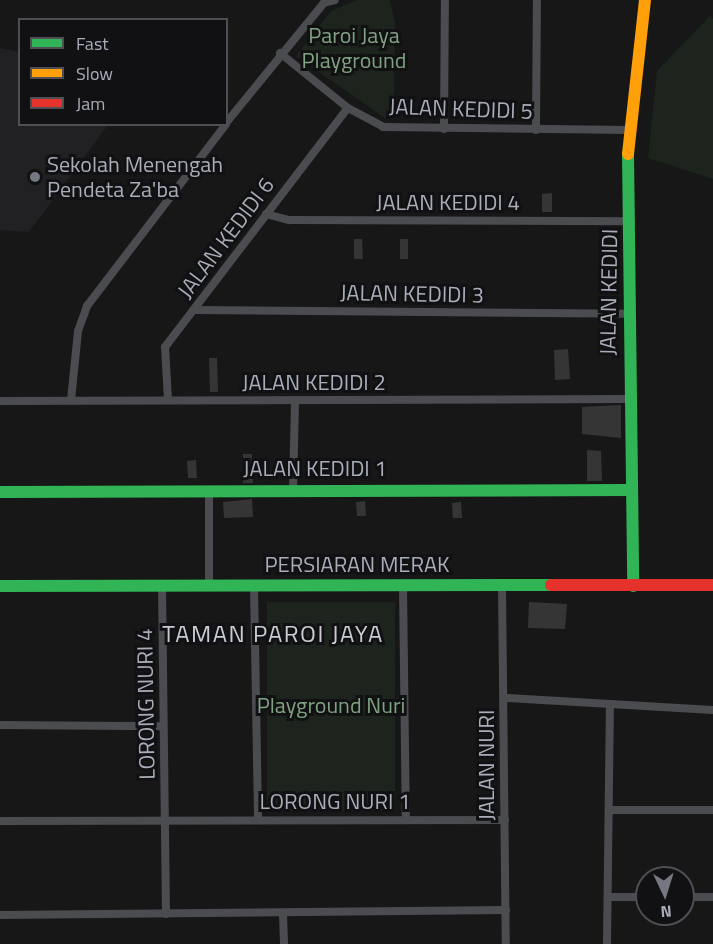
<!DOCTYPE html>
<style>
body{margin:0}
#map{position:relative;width:713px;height:944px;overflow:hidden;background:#171717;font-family:"Titillium Web",sans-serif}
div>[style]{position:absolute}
.built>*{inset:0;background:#212123}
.green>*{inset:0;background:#1d241e}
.building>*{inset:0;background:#353536}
.street>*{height:8px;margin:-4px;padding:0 4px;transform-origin:4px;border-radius:4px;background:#4b4c50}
.fast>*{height:12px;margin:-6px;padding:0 6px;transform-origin:6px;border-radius:6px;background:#30b455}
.slow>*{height:12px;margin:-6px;padding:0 6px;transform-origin:6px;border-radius:6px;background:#ff9f0a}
.jam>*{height:12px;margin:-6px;padding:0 6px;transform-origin:6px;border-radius:6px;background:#e5322d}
.dots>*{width:16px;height:16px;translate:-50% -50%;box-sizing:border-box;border:3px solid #111113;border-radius:50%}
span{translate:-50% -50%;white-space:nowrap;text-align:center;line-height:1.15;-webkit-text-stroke:6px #111113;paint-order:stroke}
.park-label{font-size:22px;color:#7fa381}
.street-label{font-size:22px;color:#a8adb8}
.poi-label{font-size:22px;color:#a8adb8}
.left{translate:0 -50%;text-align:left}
.neighbourhood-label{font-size:24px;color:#c9ccd4;letter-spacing:1.5px}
.legend{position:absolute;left:18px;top:18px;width:210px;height:108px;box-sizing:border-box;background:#111113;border:2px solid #4d4f55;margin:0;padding:8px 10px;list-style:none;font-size:18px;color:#a8adb8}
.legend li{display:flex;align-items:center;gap:12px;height:30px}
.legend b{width:30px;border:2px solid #4d4f55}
.north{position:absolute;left:635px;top:866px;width:60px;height:60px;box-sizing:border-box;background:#111113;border:2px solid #4d4f55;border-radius:50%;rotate:176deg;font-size:16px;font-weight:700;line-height:24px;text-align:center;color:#a8adb8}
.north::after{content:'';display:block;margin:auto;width:21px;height:27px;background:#757880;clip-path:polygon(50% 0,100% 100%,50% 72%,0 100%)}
</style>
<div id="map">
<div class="built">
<div style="clip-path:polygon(0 48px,19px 52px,20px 124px,108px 125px,29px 232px,0 230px)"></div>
</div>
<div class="green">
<div style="clip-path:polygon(357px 0,390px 0,395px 22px,394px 114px,385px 118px,296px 56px,331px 11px)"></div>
<div style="clip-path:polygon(710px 16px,713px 19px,713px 179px,648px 158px,657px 71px)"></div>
<div style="clip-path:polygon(267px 602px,395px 602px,395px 811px,267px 811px)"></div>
</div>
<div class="building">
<div style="clip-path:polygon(552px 193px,552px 212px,542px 212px,542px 194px)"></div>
<div style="clip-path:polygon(354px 239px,362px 239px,363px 259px,354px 259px)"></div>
<div style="clip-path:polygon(400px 239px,408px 239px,408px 259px,400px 259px)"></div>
<div style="clip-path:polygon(568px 349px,570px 379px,555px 380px,554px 350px)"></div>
<div style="clip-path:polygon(209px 358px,217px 358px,218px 392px,210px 392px)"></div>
<div style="clip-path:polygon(621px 405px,621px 438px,582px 434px,582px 407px)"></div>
<div style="clip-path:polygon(587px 450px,601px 451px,602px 481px,587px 481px)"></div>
<div style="clip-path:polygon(243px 454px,252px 454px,253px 483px,243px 483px)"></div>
<div style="clip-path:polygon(196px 460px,197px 478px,188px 478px,187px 461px)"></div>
<div style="clip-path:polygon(252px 499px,253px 517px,224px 518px,223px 502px)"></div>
<div style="clip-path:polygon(365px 501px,366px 516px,357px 516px,356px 502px)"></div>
<div style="clip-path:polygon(461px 502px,462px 518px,453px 518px,452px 503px)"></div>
<div style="clip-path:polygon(529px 602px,567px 604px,565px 629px,528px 628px)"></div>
</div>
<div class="street">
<div style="left:280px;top:53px;width:87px;rotate:39deg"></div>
<div style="left:348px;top:108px;width:40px;rotate:28deg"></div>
<div style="left:383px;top:127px;width:245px;rotate:0.7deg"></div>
<div style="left:226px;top:123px;width:155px;rotate:-50.8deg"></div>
<div style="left:324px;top:3px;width:11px;rotate:-15deg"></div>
<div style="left:444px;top:129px;width:129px;rotate:-89.6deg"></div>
<div style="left:536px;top:130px;width:130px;rotate:-89.6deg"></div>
<div style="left:266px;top:214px;width:24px;rotate:15deg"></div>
<div style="left:289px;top:220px;width:342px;rotate:0.2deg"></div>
<div style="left:194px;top:310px;width:437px;rotate:0.5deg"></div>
<div style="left:71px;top:400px;width:69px;rotate:-84.2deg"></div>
<div style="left:78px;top:331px;width:27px;rotate:-70deg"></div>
<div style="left:87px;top:306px;width:229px;rotate:-52.6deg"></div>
<div style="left:168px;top:400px;width:53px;rotate:-93.2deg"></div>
<div style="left:165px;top:347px;width:301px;rotate:-52.6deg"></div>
<div style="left:0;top:401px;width:629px;rotate:-0.18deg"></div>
<div style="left:293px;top:490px;width:88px;rotate:-88.7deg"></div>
<div style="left:209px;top:491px;width:95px;rotate:90deg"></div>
<div style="left:162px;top:586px;width:328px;rotate:89.3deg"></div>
<div style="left:254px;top:586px;width:234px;rotate:89deg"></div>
<div style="left:403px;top:586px;width:234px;rotate:89.3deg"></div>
<div style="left:502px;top:586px;width:358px;rotate:89.4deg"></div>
<div style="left:506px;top:698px;width:207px;rotate:3.3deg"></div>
<div style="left:0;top:725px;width:163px;rotate:0.4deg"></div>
<div style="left:609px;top:810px;width:104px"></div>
<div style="left:0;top:821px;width:505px;rotate:-0.11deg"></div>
<div style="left:608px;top:897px;width:39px"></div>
<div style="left:683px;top:897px;width:30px"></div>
<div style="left:283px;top:914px;width:30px;rotate:88deg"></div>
<div style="left:0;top:915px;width:506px;rotate:-0.57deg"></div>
<div style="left:607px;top:944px;width:240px;rotate:-89.3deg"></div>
</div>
<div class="fast">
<div style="left:628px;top:154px;width:432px;rotate:89.3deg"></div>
<div style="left:0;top:492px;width:629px;rotate:-0.18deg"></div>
<div style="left:0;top:586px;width:551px;rotate:-0.1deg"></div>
</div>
<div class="slow">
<div style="left:628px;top:154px;width:155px;rotate:-83.7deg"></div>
</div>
<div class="jam">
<div style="left:551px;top:585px;width:162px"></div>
</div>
<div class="dots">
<div style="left:35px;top:177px;background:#757880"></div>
</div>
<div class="park-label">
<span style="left:354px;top:48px">Paroi Jaya<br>Playground</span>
<span style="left:331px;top:706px">Playground Nuri</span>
</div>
<div class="street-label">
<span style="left:461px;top:109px;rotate:2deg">JALAN KEDIDI 5</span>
<span style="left:448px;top:203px">JALAN KEDIDI 4</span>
<span style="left:226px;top:238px;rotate:-53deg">JALAN KEDIDI 6</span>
<span style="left:609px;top:292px;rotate:-89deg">JALAN KEDIDI</span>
<span style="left:412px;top:294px;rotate:1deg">JALAN KEDIDI 3</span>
<span style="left:314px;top:383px">JALAN KEDIDI 2</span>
<span style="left:315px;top:469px">JALAN KEDIDI 1</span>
<span style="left:357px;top:565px">PERSIARAN MERAK</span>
<span style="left:146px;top:704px;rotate:-91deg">LORONG NURI 4</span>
<span style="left:487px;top:765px;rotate:-90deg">JALAN NURI</span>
<span style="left:335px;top:802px">LORONG NURI 1</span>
</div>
<div class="poi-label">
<span class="left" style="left:47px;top:177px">Sekolah Menengah<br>Pendeta Za'ba</span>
</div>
<div class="neighbourhood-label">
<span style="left:273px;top:634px">TAMAN PAROI JAYA</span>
</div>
<ul class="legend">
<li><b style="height:8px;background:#30b455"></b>Fast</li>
<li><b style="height:8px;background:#ff9f0a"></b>Slow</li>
<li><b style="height:8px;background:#e5322d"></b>Jam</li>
</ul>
<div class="north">N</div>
</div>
